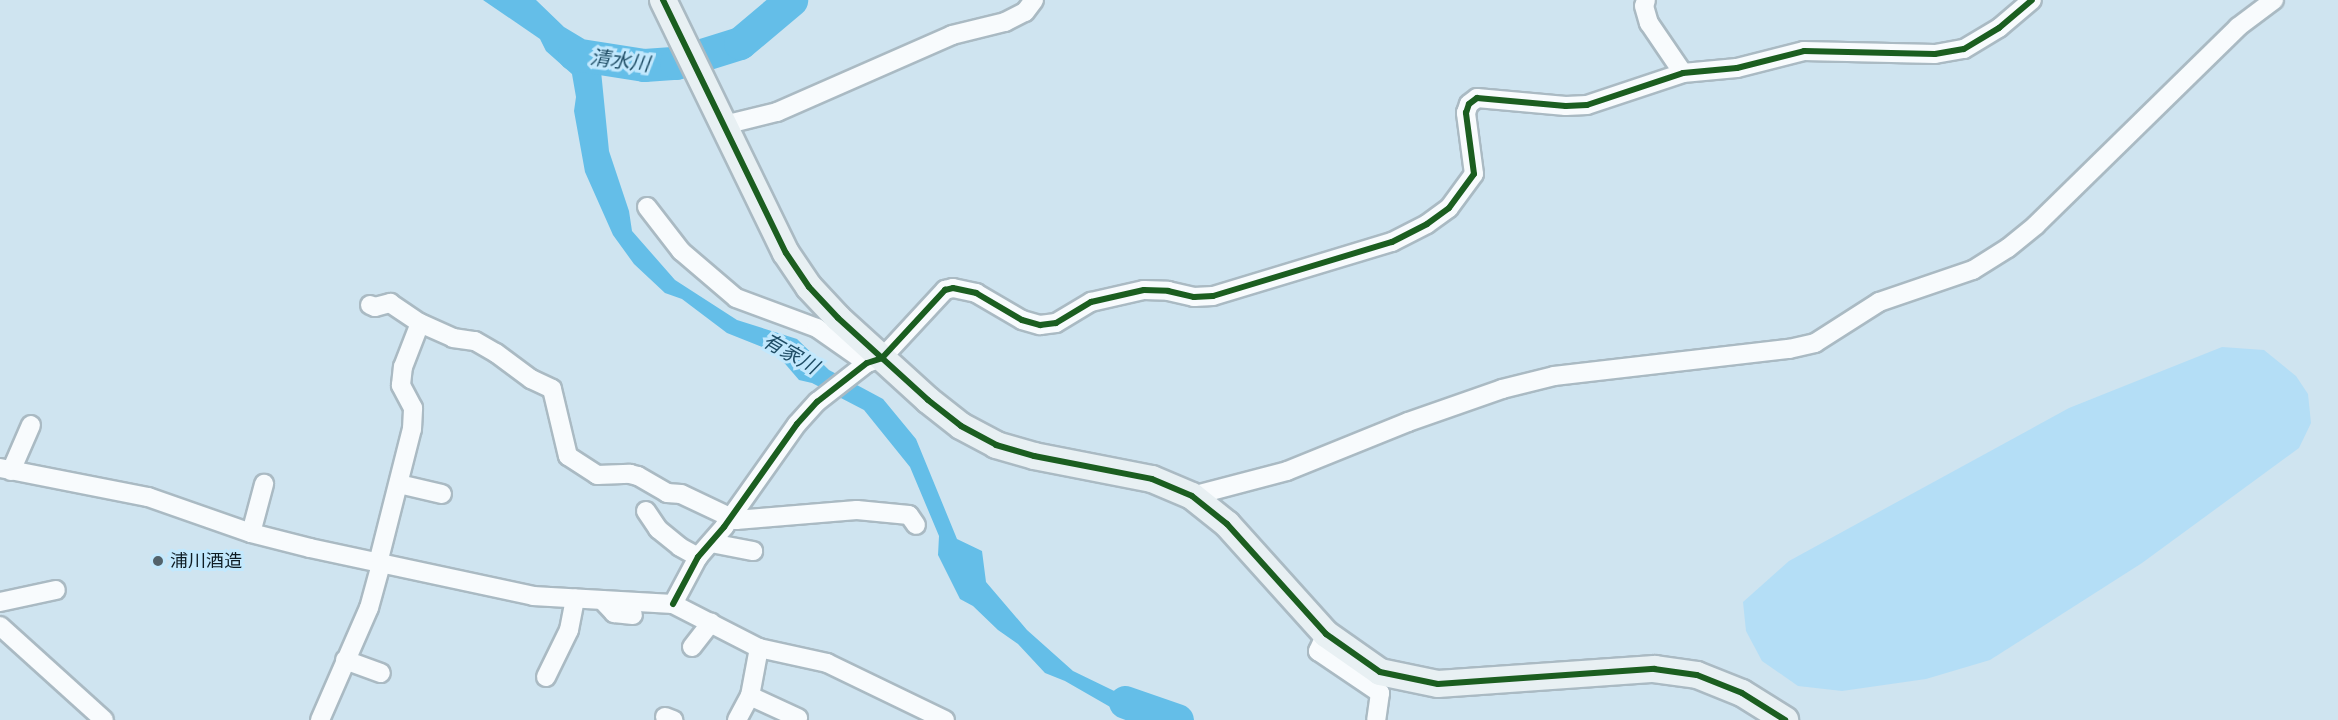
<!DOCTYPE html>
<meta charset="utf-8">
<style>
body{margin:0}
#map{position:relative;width:2338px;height:720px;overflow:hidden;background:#cfe4f0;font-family:"IBM Plex Sans","Noto Sans JP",sans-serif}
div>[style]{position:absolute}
.green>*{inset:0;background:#b4def6}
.water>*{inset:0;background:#64bee8}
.river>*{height:33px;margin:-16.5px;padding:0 16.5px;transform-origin:16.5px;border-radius:16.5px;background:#64bee8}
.roads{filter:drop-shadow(2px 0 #aabac3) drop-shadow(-2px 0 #aabac3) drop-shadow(0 2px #aabac3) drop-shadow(0 -2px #aabac3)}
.street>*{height:18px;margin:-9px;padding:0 9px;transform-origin:9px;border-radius:9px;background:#f8fbfd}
.secondary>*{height:26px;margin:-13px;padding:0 13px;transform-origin:13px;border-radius:13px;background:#e8f0f3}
.cycleway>*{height:6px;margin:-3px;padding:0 3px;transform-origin:3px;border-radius:3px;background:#1b5e20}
.dots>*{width:16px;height:16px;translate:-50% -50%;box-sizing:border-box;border:3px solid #c2e8fd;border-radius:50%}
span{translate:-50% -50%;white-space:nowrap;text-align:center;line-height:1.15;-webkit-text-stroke:6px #c2e8fd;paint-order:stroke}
.poi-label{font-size:18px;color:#0e1c24}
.left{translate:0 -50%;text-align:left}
.water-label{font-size:20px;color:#1f4d65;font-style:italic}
</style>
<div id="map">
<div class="green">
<div style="clip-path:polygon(2222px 347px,2264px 350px,2296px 376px,2308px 394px,2311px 423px,2299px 448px,2142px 563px,1990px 660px,1926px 679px,1842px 691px,1798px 686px,1762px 661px,1746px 631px,1743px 602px,1789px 561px,2069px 408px)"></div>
</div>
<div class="water">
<div style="clip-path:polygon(483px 0,536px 0,564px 27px,584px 39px,601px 71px,609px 151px,629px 211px,632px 231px,675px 280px,737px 320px,797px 339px,829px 370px,883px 399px,916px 439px,957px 539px,982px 551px,986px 582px,1027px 630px,1073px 671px,1174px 720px,1163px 720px,1112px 708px,1065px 681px,1045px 673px,1018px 644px,998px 630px,973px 606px,960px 599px,938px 555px,939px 536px,910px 467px,864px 410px,812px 383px,799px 380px,775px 352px,727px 333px,682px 299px,665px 293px,634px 264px,613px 235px,585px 172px,574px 111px,576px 97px,572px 74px,546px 51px,540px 39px)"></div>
</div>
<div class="river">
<div style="left:574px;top:54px;width:71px;rotate:8.9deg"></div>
<div style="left:644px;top:65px;width:32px;rotate:-4deg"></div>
<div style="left:676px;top:63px;width:67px;rotate:-17.4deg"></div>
<div style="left:740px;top:43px;width:67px;rotate:-40.1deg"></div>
<div style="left:1125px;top:702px;width:55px;rotate:19.1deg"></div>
</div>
<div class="roads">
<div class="street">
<div style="left:1646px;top:0;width:6px;rotate:108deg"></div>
<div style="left:1644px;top:6px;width:18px;rotate:74deg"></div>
<div style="left:1649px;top:23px;width:60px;rotate:55.8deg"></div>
<div style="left:724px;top:125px;width:55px;rotate:-13.8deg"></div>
<div style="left:777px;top:112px;width:191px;rotate:-23.7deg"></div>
<div style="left:952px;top:35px;width:55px;rotate:-13.8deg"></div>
<div style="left:1005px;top:22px;width:22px;rotate:-27deg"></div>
<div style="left:1025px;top:12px;width:15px;rotate:-53deg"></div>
<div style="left:647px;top:207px;width:56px;rotate:52.3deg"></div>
<div style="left:681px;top:251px;width:72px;rotate:40.5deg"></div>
<div style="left:736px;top:298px;width:86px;rotate:20.3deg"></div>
<div style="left:817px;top:328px;width:61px;rotate:35deg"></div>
<div style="left:370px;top:305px;width:5px;rotate:22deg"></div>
<div style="left:375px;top:307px;width:16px;rotate:-15deg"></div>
<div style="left:390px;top:303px;width:36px;rotate:34deg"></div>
<div style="left:420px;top:323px;width:36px;rotate:24deg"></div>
<div style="left:453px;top:338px;width:22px;rotate:8deg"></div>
<div style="left:475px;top:341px;width:24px;rotate:30deg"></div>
<div style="left:496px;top:353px;width:44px;rotate:36.6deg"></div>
<div style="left:531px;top:379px;width:23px;rotate:25deg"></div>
<div style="left:552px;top:389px;width:69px;rotate:76.6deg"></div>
<div style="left:568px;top:456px;width:35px;rotate:33deg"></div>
<div style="left:597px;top:475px;width:33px;rotate:-2deg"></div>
<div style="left:630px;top:474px;width:8px;rotate:14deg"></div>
<div style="left:638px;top:476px;width:34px;rotate:30deg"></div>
<div style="left:667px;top:493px;width:14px;rotate:4deg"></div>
<div style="left:681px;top:494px;width:61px;rotate:25.3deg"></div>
<div style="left:736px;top:520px;width:121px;rotate:-4.7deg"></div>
<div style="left:857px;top:510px;width:52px;rotate:5.5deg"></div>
<div style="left:909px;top:515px;width:12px;rotate:55deg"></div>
<div style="left:0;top:468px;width:151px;rotate:11.1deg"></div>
<div style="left:148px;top:497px;width:109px;rotate:19.3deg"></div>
<div style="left:251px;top:533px;width:61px;rotate:14.3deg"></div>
<div style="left:310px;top:548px;width:228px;rotate:12.1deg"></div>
<div style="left:533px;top:596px;width:140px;rotate:3.3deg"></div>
<div style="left:673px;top:604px;width:97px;rotate:27.1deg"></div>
<div style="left:759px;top:648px;width:70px;rotate:12.4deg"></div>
<div style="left:827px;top:663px;width:131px;rotate:25.8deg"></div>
<div style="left:11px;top:471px;width:50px;rotate:-66.5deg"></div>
<div style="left:399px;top:484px;width:44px;rotate:13.1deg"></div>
<div style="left:1192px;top:496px;width:98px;rotate:-14.7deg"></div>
<div style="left:1287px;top:471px;width:131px;rotate:-22deg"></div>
<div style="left:1408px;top:422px;width:100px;rotate:-19.3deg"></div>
<div style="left:1502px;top:389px;width:54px;rotate:-14deg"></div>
<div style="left:1554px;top:376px;width:237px;rotate:-6.6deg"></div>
<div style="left:1789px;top:349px;width:27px;rotate:-13deg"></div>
<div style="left:1815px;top:343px;width:76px;rotate:-32.6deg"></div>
<div style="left:1879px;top:302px;width:99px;rotate:-18.8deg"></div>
<div style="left:1973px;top:270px;width:41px;rotate:-32.2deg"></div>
<div style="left:2008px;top:248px;width:36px;rotate:-39deg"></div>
<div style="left:2036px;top:225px;width:283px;rotate:-44.4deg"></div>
<div style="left:2238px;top:27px;width:45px;rotate:-36.9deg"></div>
<div style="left:646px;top:511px;width:22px;rotate:56deg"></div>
<div style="left:658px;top:529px;width:28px;rotate:39deg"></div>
<div style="left:680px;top:547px;width:21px;rotate:29deg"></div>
<div style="left:251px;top:533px;width:51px;rotate:-75.1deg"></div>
<div style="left:711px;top:543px;width:43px;rotate:10.8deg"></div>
<div style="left:378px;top:563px;width:138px;rotate:-75.8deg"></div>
<div style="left:412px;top:429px;width:21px;rotate:-87deg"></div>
<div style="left:413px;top:408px;width:26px;rotate:-118deg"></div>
<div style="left:401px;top:385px;width:18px;rotate:-84deg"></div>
<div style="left:403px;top:367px;width:47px;rotate:-68.9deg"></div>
<div style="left:602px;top:600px;width:18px;rotate:47deg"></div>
<div style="left:614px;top:613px;width:19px;rotate:6deg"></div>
<div style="left:0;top:602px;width:57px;rotate:-12.1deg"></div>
<div style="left:673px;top:604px;width:53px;rotate:-62deg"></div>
<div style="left:698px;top:557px;width:40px;rotate:-49deg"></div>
<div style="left:724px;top:527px;width:126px;rotate:-54.7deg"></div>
<div style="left:797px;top:424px;width:30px;rotate:-48deg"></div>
<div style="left:817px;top:402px;width:63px;rotate:-38deg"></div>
<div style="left:867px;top:363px;width:16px;rotate:-18deg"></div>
<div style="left:882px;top:358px;width:93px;rotate:-47.2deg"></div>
<div style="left:945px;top:290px;width:8px;rotate:-14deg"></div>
<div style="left:953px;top:288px;width:24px;rotate:12deg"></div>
<div style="left:976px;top:293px;width:53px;rotate:30.4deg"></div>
<div style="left:1022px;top:320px;width:19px;rotate:16deg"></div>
<div style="left:1040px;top:325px;width:16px;rotate:-7deg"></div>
<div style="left:1056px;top:323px;width:41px;rotate:-31deg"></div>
<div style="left:1091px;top:302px;width:54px;rotate:-12.8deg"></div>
<div style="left:1144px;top:290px;width:24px;rotate:2deg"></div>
<div style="left:1168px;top:291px;width:27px;rotate:13deg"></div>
<div style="left:1194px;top:297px;width:19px;rotate:-3deg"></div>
<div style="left:1213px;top:296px;width:187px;rotate:-16.8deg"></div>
<div style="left:1392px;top:242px;width:39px;rotate:-27deg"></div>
<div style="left:1427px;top:224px;width:27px;rotate:-36deg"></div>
<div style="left:1449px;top:208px;width:42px;rotate:-53.7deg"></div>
<div style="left:1474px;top:174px;width:62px;rotate:-97.5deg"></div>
<div style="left:1466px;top:113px;width:9px;rotate:-72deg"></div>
<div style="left:1469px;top:104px;width:10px;rotate:-37deg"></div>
<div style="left:1477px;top:98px;width:89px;rotate:5.1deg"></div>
<div style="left:1566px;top:106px;width:21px;rotate:-3deg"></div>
<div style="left:1587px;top:105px;width:101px;rotate:-18.4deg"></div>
<div style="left:1683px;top:73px;width:54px;rotate:-5.3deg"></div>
<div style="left:1737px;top:68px;width:69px;rotate:-14.2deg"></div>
<div style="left:1804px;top:51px;width:131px;rotate:1.3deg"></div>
<div style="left:1935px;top:54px;width:29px;rotate:-10deg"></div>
<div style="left:1964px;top:49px;width:41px;rotate:-31deg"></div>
<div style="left:1999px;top:28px;width:43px;rotate:-40.3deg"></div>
<div style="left:0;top:626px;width:140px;rotate:42.1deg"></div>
<div style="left:1326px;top:634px;width:19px;rotate:115deg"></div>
<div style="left:1318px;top:651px;width:75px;rotate:34.1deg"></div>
<div style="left:1380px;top:693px;width:27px;rotate:98deg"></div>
<div style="left:692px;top:647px;width:31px;rotate:-52deg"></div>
<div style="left:345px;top:660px;width:38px;rotate:20deg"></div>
<div style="left:546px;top:677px;width:52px;rotate:-63.9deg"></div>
<div style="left:569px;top:630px;width:32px;rotate:-79deg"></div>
<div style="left:750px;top:696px;width:53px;rotate:24.6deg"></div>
<div style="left:665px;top:717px;width:9px;rotate:21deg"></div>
<div style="left:320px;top:720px;width:122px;rotate:-66.4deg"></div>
<div style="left:369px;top:608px;width:46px;rotate:-74.7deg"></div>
<div style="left:737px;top:720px;width:27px;rotate:-62deg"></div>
<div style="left:750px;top:696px;width:49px;rotate:-79.4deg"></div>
</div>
<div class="secondary">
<div style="left:663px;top:0;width:281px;rotate:64.1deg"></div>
<div style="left:786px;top:253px;width:41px;rotate:55.9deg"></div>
<div style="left:809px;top:287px;width:42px;rotate:46.9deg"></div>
<div style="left:838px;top:318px;width:122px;rotate:42.3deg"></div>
<div style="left:928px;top:400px;width:42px;rotate:38.2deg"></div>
<div style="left:961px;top:426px;width:40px;rotate:28deg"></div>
<div style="left:996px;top:445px;width:40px;rotate:16deg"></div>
<div style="left:1034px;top:456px;width:120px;rotate:11deg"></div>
<div style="left:1152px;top:479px;width:43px;rotate:23deg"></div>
<div style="left:1192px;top:496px;width:45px;rotate:38.7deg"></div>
<div style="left:1227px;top:524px;width:148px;rotate:48deg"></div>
<div style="left:1326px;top:634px;width:66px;rotate:35.1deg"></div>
<div style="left:1380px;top:672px;width:59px;rotate:11.7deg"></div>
<div style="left:1438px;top:684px;width:217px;rotate:-4deg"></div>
<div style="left:1654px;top:669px;width:43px;rotate:7.9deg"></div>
<div style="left:1697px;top:675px;width:48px;rotate:21.8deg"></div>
<div style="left:1742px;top:693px;width:51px;rotate:32.1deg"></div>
</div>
</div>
<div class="cycleway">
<div style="left:663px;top:0;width:281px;rotate:64.1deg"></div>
<div style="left:786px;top:253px;width:41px;rotate:55.9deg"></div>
<div style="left:809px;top:287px;width:42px;rotate:46.9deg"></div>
<div style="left:838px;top:318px;width:122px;rotate:42.3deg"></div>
<div style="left:928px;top:400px;width:42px;rotate:38.2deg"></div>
<div style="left:961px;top:426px;width:40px;rotate:28deg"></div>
<div style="left:996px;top:445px;width:40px;rotate:16deg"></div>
<div style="left:1034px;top:456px;width:120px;rotate:11deg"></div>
<div style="left:1152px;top:479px;width:43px;rotate:23deg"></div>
<div style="left:1192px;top:496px;width:45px;rotate:38.7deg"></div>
<div style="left:1227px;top:524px;width:148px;rotate:48deg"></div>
<div style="left:1326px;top:634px;width:66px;rotate:35.1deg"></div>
<div style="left:1380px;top:672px;width:59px;rotate:11.7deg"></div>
<div style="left:1438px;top:684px;width:217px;rotate:-4deg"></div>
<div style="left:1654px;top:669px;width:43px;rotate:7.9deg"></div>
<div style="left:1697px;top:675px;width:48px;rotate:21.8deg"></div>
<div style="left:1742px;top:693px;width:51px;rotate:32.1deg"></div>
<div style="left:673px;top:604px;width:53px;rotate:-62deg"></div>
<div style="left:698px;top:557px;width:40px;rotate:-49deg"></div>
<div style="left:724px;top:527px;width:126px;rotate:-54.7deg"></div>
<div style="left:797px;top:424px;width:30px;rotate:-48deg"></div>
<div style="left:817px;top:402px;width:63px;rotate:-38deg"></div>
<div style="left:867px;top:363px;width:16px;rotate:-18deg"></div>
<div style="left:882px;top:358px;width:93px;rotate:-47.2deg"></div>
<div style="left:945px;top:290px;width:8px;rotate:-14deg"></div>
<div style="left:953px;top:288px;width:24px;rotate:12deg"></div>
<div style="left:976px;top:293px;width:53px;rotate:30.4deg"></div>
<div style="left:1022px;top:320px;width:19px;rotate:16deg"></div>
<div style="left:1040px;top:325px;width:16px;rotate:-7deg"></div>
<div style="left:1056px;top:323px;width:41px;rotate:-31deg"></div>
<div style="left:1091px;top:302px;width:54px;rotate:-12.8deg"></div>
<div style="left:1144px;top:290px;width:24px;rotate:2deg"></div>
<div style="left:1168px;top:291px;width:27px;rotate:13deg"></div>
<div style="left:1194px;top:297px;width:19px;rotate:-3deg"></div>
<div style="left:1213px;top:296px;width:187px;rotate:-16.8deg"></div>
<div style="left:1392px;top:242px;width:39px;rotate:-27deg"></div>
<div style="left:1427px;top:224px;width:27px;rotate:-36deg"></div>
<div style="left:1449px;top:208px;width:42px;rotate:-53.7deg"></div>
<div style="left:1474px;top:174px;width:62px;rotate:-97.5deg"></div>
<div style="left:1466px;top:113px;width:9px;rotate:-72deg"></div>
<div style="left:1469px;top:104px;width:10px;rotate:-37deg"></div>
<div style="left:1477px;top:98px;width:89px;rotate:5.1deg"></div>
<div style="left:1566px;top:106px;width:21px;rotate:-3deg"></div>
<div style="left:1587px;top:105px;width:101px;rotate:-18.4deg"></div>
<div style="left:1683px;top:73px;width:54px;rotate:-5.3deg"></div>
<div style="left:1737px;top:68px;width:69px;rotate:-14.2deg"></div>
<div style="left:1804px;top:51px;width:131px;rotate:1.3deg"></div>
<div style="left:1935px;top:54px;width:29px;rotate:-10deg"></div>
<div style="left:1964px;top:49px;width:41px;rotate:-31deg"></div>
<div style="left:1999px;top:28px;width:43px;rotate:-40.3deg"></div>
</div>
<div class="dots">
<div style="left:158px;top:561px;background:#52626b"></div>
</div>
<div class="poi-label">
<span class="left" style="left:170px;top:561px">浦川酒造</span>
</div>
<div class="water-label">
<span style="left:620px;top:60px;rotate:7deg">清水川</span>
<span style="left:791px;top:353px;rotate:30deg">有家川</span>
</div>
</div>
